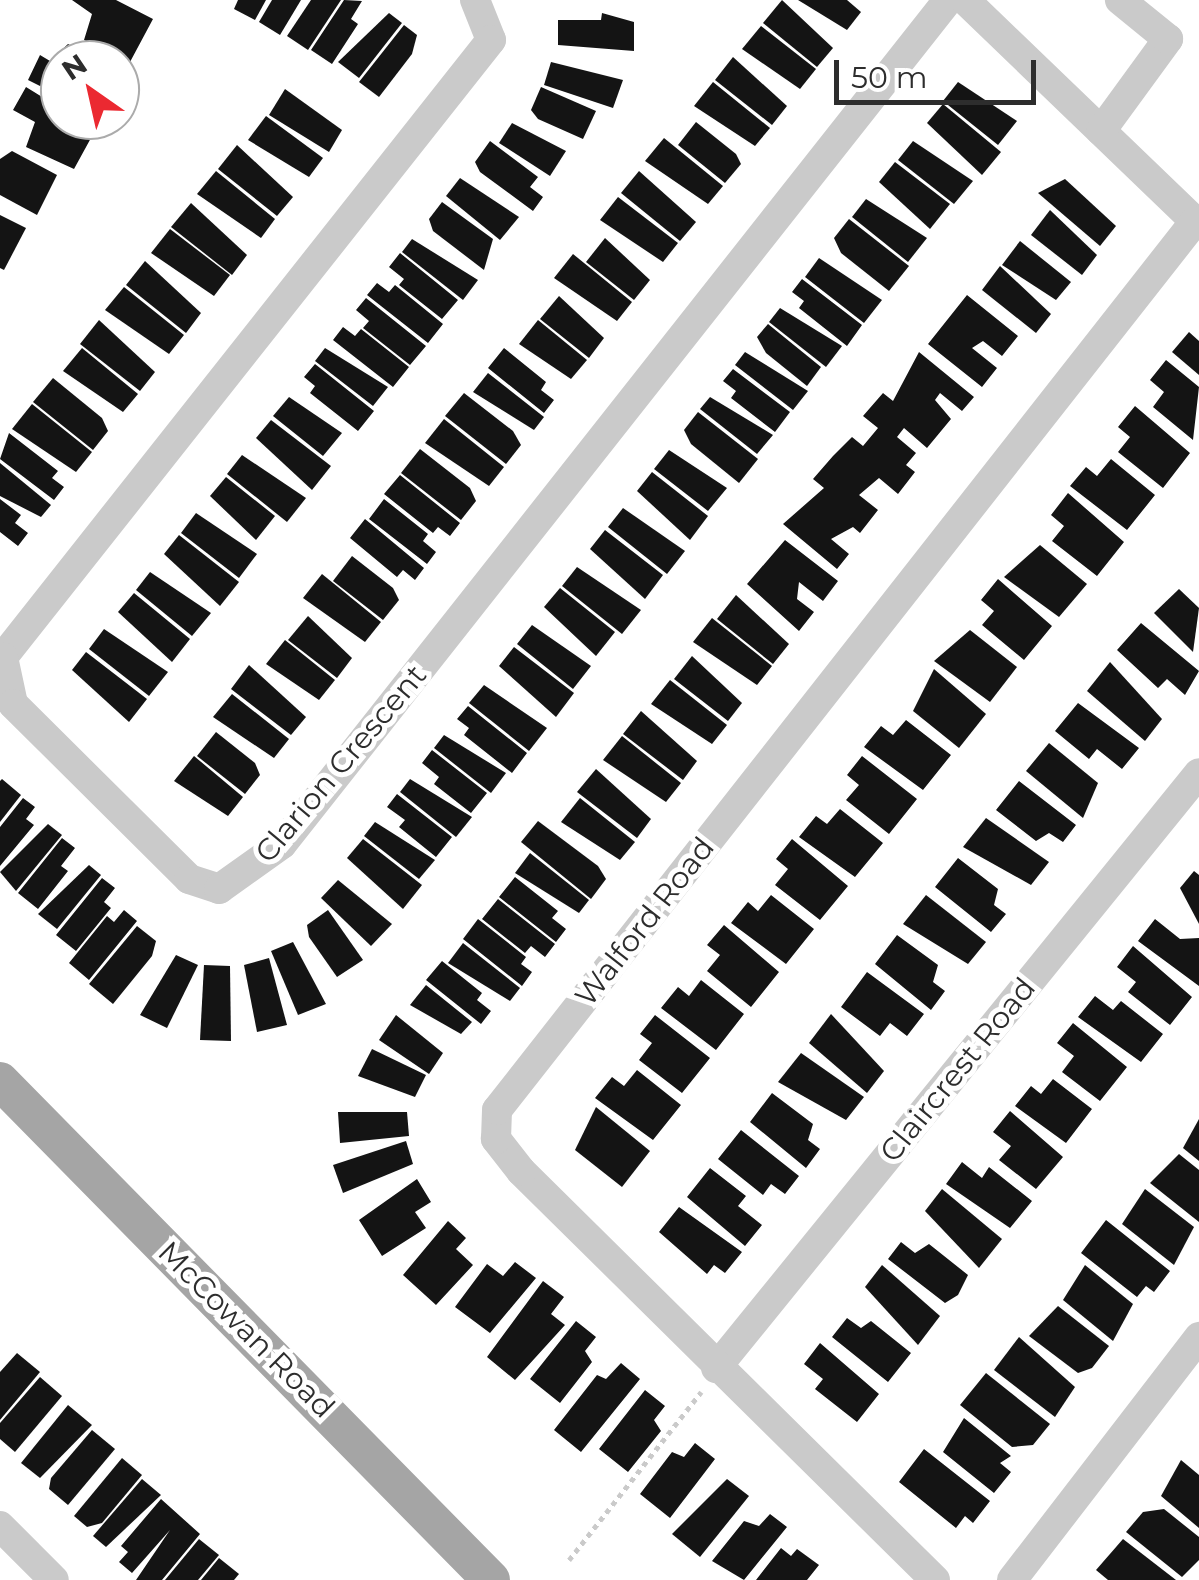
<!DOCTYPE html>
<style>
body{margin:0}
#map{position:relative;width:1199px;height:1580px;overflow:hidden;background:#fff;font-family:Montserrat,sans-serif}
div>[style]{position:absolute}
.building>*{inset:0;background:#141414}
.path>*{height:5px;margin-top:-2.5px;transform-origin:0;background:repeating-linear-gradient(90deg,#cacaca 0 5px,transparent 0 10px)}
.minor>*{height:30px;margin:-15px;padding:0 15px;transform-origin:15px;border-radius:15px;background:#cacaca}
.major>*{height:38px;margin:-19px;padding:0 19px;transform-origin:19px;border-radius:19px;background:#a5a5a5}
span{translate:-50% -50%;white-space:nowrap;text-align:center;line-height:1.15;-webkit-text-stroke:10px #fff;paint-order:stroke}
.street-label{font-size:30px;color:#2d2d2d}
.north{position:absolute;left:40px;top:40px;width:100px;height:100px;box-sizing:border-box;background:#fff;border:2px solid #ababab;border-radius:50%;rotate:326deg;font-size:28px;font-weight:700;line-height:40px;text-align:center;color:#2d2d2d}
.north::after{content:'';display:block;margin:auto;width:35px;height:45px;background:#eb2931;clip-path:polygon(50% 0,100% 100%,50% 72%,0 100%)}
.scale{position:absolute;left:834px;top:60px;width:202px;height:45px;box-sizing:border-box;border:5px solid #2d2d2d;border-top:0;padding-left:12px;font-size:30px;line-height:35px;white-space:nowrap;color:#2d2d2d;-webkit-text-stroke:8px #fff;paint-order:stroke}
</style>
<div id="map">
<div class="building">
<div style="clip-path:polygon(72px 0,116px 0,153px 19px,130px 62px,84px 40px,92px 14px)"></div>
<div style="clip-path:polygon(238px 0,266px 0,255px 20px,234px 9px)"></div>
<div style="clip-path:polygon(272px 0,301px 0,280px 35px,259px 22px)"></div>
<div style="clip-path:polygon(311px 0,341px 0,308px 50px,287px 36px)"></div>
<div style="clip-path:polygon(344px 0,362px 1px,351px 19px,358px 24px,332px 64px,311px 50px)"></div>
<div style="clip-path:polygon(782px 0,833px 48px,817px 67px,763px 23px)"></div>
<div style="clip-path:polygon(798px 0,847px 0,861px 12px,847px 30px)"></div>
<div style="clip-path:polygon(389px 13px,402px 23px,359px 78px,338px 62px)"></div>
<div style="clip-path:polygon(602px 13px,634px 22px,634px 51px,558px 45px,558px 20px,601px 20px)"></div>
<div style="clip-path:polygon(404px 25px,417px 35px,412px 54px,379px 97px,359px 82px)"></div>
<div style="clip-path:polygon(761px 26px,816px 69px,800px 89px,742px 49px)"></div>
<div style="clip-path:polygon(68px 44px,99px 60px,60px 60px,54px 93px,28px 80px,40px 55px,50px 61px)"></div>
<div style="clip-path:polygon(733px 57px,787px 106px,772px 125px,715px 80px)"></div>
<div style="clip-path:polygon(551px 62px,623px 80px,613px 108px,544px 85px)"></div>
<div style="clip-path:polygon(713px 82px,770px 128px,755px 146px,694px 106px)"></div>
<div style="clip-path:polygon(958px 82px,1017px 121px,998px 145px,943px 101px)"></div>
<div style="clip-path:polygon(26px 87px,60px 108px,60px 120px,97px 127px,74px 169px,26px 147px,35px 122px,13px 110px)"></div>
<div style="clip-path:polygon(541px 87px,596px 111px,583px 139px,538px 119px,531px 110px)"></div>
<div style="clip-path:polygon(285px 89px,342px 130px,329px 152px,269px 115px)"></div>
<div style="clip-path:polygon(943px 104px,1001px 152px,982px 175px,927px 123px)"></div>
<div style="clip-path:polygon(266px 116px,323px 158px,309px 177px,248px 140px)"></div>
<div style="clip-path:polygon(696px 122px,736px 154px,741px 164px,725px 183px,678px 145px)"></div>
<div style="clip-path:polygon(512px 123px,566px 151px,550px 176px,499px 143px)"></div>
<div style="clip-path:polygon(664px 138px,723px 186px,708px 204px,645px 161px)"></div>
<div style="clip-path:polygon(490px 141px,538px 177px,530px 187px,543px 197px,533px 211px,480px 172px,475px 162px)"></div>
<div style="clip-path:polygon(913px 141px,973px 181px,954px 204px,898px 160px)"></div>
<div style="clip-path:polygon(237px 145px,293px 197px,277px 216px,218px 169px)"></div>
<div style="clip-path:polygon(12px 151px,57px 175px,37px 215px,0 195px,0 159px)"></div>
<div style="clip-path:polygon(895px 162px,950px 204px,930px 229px,879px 182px)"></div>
<div style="clip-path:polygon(216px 171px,275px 219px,261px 238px,197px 194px)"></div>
<div style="clip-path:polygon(639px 171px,696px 222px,680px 241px,621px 193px)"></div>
<div style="clip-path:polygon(460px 178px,519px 217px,500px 240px,446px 196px)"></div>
<div style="clip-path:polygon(1065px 179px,1116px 226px,1100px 246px,1038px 193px)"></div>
<div style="clip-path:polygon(618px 197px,678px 243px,663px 262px,600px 220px)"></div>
<div style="clip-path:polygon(866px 199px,927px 238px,908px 262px,852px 217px)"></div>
<div style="clip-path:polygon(442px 202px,493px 239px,484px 270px,433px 231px,429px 219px)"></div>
<div style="clip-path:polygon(191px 203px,247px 255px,232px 275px,171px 227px)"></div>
<div style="clip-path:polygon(1050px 210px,1097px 255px,1082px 275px,1031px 235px)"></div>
<div style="clip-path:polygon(0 215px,26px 228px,4px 270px,0 268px)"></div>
<div style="clip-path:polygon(849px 219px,909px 266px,889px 291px,841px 253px,834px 238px)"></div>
<div style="clip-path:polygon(170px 229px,230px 275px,214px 296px,151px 253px)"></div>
<div style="clip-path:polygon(605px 238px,650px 280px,634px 300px,586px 262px)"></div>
<div style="clip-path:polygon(412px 239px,478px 280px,463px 300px,402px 252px)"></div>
<div style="clip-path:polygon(1020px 241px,1071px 282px,1056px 300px,1002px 265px)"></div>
<div style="clip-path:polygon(400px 253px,458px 300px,442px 319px,399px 285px,404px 279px,389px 267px)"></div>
<div style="clip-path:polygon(573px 254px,632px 302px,617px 321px,554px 278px)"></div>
<div style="clip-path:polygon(819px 258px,882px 300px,864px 323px,805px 277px)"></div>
<div style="clip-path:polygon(145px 261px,201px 313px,186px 333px,126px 285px)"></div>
<div style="clip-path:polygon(1000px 266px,1051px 314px,1036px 333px,982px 290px)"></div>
<div style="clip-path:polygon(802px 279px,862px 325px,847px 346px,799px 308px,804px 301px,792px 292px)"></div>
<div style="clip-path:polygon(377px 283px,389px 292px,395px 285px,443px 324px,428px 343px,367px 295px)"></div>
<div style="clip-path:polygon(124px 287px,184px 335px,169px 354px,105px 310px)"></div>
<div style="clip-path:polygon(967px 295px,1018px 336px,1002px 356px,983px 341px,972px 348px,997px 368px,982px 387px,928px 344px)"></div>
<div style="clip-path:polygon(559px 296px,604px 338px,589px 358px,540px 319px)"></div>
<div style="clip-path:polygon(366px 298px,426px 346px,410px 365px,363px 328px,369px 321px,356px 310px)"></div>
<div style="clip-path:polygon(780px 308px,842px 346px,826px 367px,769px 322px)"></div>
<div style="clip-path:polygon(99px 320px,155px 372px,140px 391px,80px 344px)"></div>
<div style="clip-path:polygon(538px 320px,587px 360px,571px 379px,519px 344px)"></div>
<div style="clip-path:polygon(768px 324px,821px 367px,807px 386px,766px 353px,757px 337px)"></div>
<div style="clip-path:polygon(343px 327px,355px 336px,361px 329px,409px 367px,393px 387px,333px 340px)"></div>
<div style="clip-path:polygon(1189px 332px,1199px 341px,1199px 375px,1172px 352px)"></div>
<div style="clip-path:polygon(82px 348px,138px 394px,123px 412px,63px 371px)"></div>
<div style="clip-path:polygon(325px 348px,388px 387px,373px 406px,315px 361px)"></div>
<div style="clip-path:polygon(504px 348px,546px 382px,541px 390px,554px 400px,544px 413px,488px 368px)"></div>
<div style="clip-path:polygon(745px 352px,808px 391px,793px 410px,735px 365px)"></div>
<div style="clip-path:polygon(919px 352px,974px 397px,962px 411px,940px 393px,935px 400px,951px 419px,927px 448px,904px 428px,897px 437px,916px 453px,906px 465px,915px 472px,898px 494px,879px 478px,859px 495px,878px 510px,860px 533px,853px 527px,831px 539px,849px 554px,837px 569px,783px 524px,824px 488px,813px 479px,833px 456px,852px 437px,863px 446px,878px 428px,863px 416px,883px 393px,893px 401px)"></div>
<div style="clip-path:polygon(1166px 360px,1199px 387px,1193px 440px,1153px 407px,1164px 392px,1150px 380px)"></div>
<div style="clip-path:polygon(315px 364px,374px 411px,358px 431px,310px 393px,315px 386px,304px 377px)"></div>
<div style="clip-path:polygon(733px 369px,790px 412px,775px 432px,731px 398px,736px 391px,723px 381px)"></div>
<div style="clip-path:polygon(488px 373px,544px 417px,534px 430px,473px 392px)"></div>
<div style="clip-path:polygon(53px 378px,102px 418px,108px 431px,93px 450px,33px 402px)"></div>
<div style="clip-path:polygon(464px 393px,513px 431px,521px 445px,506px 464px,445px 416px)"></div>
<div style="clip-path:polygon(289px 397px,342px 433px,323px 456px,273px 416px)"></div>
<div style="clip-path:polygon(710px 397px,773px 435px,757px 454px,700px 409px)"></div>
<div style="clip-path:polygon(32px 404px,92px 452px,76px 472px,12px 429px)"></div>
<div style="clip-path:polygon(1135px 406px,1190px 453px,1163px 488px,1118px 452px,1130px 437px,1118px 427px)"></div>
<div style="clip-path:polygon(698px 412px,758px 459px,739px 483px,691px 444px,684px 430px)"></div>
<div style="clip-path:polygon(444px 419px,504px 467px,489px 486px,425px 443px)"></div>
<div style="clip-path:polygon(271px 420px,331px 466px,312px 490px,256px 438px)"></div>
<div style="clip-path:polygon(9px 433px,58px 471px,52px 478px,64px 487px,54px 500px,0 459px)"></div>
<div style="clip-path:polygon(420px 449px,470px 488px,476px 501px,461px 520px,401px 473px)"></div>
<div style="clip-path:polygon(669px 450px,727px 488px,708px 511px,654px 469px)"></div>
<div style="clip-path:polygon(242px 455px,306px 498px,287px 522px,227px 474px)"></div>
<div style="clip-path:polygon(1111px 459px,1155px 495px,1127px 530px,1070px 486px,1086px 467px,1097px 476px)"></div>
<div style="clip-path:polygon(0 463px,51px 505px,41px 517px,0 496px)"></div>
<div style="clip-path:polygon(652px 472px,708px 516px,690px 540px,637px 491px)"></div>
<div style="clip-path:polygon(400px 475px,460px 523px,450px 536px,438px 527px,433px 533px,384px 494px)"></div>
<div style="clip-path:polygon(226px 477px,275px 516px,256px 540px,210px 496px)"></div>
<div style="clip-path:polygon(1068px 493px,1124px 542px,1097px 576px,1052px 541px,1064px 526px,1051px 515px)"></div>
<div style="clip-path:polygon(0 499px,21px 515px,15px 523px,28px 533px,18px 546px,0 532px)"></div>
<div style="clip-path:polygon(384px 499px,428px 534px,423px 541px,436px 552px,427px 564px,369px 519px)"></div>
<div style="clip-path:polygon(623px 508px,685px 551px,667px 574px,608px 527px)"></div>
<div style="clip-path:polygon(196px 513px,257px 554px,239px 578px,181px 533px)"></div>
<div style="clip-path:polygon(365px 519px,424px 568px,415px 580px,403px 570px,397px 577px,350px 538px)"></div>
<div style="clip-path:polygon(605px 530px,663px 575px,645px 599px,590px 549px)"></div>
<div style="clip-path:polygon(179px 535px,239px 582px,220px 606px,164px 554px)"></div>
<div style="clip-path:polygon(785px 540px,838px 581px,823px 601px,799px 582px,797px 599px,814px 612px,799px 631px,747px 584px)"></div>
<div style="clip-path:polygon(1040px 545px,1087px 584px,1059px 617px,1004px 577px)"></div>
<div style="clip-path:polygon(352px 556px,393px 588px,399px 600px,383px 620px,333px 581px)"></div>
<div style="clip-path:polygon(577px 567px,641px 610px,622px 634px,562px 586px)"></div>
<div style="clip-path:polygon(150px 572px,211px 613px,192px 636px,136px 590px)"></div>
<div style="clip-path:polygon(322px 574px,381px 622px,365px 642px,303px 598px)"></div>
<div style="clip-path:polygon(998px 579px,1052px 626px,1024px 660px,982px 625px,994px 611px,981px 600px)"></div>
<div style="clip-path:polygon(560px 588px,615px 632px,596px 656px,544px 607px)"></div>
<div style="clip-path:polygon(1179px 589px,1199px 608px,1193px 652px,1154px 613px)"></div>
<div style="clip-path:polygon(134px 593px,190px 639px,172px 662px,118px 612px)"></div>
<div style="clip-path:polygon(736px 595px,789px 644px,773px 664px,717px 619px)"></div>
<div style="clip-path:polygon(308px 616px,352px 658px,337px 678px,288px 640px)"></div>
<div style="clip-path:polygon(712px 618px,772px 666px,757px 685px,693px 642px)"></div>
<div style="clip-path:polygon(1141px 623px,1199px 671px,1185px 695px,1167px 679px,1158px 688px,1117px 650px)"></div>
<div style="clip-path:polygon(532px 625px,591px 666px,573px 689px,517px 644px)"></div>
<div style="clip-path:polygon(104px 629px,168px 672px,149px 696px,89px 649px)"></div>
<div style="clip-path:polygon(970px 630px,1017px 667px,990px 702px,934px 661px)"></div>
<div style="clip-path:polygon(285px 640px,335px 680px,319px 700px,266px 664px)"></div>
<div style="clip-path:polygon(514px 647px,574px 693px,556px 717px,499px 666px)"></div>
<div style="clip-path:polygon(86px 652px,147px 699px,129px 722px,72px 670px)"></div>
<div style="clip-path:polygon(692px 656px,742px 703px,728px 721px,674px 679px)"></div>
<div style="clip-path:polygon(1110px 662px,1162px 719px,1145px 741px,1087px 691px)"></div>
<div style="clip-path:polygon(249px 665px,306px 717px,291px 735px,231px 689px)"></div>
<div style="clip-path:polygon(934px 669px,986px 714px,959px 748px,913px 711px)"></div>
<div style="clip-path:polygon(670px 680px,727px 725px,712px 744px,651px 704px)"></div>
<div style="clip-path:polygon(484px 685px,547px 728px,529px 751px,469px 703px)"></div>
<div style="clip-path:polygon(232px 694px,289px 739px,274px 758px,213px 717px)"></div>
<div style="clip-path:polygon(1078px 703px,1139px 748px,1122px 769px,1097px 749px,1089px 759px,1055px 731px)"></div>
<div style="clip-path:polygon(468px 706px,527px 753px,512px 773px,464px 735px,469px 728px,457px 719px)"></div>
<div style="clip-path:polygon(641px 711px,697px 761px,683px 780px,623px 734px)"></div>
<div style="clip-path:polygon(906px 720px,951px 755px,923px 790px,864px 747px,881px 726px,893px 735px)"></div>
<div style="clip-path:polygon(216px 732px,255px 763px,260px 775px,245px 794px,197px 756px)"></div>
<div style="clip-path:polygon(444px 735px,506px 773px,491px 793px,434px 748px)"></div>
<div style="clip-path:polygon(622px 736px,681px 783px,666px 802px,603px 760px)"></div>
<div style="clip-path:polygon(1049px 743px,1098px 783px,1083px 818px,1026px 771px)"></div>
<div style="clip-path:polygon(432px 750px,487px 793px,471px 813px,434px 784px,439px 777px,422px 763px)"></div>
<div style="clip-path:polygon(194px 756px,243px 797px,228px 816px,174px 781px)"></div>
<div style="clip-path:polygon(862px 756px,917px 799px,889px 834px,846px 800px,859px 785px,847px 775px)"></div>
<div style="clip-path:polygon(596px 769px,651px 819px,637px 838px,577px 792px)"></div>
<div style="clip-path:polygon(2px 779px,21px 795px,0 822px,0 781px)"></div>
<div style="clip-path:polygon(410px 779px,472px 817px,456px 837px,400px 792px)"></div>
<div style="clip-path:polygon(1019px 781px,1076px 825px,1063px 842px,1049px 833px,1036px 841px,996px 810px)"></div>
<div style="clip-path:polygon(397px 794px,452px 837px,436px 857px,399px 827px,405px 820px,387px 807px)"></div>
<div style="clip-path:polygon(23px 798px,35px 807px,26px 819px,34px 825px,0 866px,0 827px)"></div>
<div style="clip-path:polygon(580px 798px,635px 842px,620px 860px,561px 822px)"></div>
<div style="clip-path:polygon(840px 809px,883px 843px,855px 877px,799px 837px,816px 816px,827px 824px)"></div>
<div style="clip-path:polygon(986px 818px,1049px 862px,1031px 885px,963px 847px)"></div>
<div style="clip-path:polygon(538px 821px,598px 866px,606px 879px,591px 899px,521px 842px)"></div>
<div style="clip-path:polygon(375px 822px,435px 860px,419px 879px,364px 836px)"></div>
<div style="clip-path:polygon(48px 824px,62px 835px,16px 891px,0 872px)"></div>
<div style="clip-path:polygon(62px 838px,75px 848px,61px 866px,68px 871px,38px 909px,18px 893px)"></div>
<div style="clip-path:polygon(363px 839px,422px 885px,403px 909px,347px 858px)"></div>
<div style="clip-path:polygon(792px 839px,848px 886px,820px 920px,775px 885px,788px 869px,776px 859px)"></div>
<div style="clip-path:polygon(530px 853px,589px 900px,579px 913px,515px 873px)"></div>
<div style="clip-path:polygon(958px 858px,998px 889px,994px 905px,1006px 914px,991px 932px,935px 887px)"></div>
<div style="clip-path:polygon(89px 865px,101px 875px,57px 929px,38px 914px)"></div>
<div style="clip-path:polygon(1194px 871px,1199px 875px,1199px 924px,1180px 888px)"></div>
<div style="clip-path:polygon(515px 877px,558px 911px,552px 918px,566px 929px,556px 942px,499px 897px)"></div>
<div style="clip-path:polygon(102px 878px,115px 888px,104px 902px,111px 908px,76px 951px,56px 935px)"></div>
<div style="clip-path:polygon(338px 880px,392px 924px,371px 946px,321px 898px)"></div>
<div style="clip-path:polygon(771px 895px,814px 929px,786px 964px,731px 923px,748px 902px,758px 911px)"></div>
<div style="clip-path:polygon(926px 895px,986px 942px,968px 964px,903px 924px)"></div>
<div style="clip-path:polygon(498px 899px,555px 944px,545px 957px,531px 946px,525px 953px,482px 919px)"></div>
<div style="clip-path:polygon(124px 910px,137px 921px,89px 980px,69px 963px,107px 916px,114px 922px)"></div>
<div style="clip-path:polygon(328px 910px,363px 960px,337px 977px,309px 937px,307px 925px)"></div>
<div style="clip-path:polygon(478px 919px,526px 957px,521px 964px,532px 972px,522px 986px,463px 939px)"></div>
<div style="clip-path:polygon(1155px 919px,1180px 939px,1199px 938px,1199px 986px,1138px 941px)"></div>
<div style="clip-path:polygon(724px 925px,779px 972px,751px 1007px,707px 971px,720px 955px,707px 945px)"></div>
<div style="clip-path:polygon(137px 926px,156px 941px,152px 956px,113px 1004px,89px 984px)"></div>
<div style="clip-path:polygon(897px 935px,938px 965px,933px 982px,945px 991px,931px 1010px,875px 964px)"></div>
<div style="clip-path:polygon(293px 942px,326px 1004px,298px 1015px,271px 951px)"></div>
<div style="clip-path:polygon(463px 943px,520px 988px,510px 1001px,448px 963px)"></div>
<div style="clip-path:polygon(1133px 946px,1192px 997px,1170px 1025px,1128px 992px,1136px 982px,1117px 967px)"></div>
<div style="clip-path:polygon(176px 955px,198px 965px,167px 1028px,140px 1015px)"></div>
<div style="clip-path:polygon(269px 958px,287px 1025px,257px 1032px,244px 965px)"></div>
<div style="clip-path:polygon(442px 961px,482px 993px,477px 1000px,491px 1011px,481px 1024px,426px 980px)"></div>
<div style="clip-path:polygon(204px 965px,230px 966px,231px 1041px,200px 1040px)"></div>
<div style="clip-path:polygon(867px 972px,924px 1014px,907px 1036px,890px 1023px,880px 1036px,841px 1007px)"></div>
<div style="clip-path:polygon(701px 980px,744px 1014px,716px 1050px,661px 1008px,678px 987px,689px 996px)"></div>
<div style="clip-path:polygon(426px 985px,472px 1022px,461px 1034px,410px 1005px)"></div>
<div style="clip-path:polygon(1095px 996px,1113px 1010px,1121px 1001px,1163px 1034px,1141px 1062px,1078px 1017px)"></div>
<div style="clip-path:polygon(831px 1014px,884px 1071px,867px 1093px,809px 1043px)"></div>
<div style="clip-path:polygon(396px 1015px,443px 1053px,429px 1074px,379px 1040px)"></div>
<div style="clip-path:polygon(655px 1015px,710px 1058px,682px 1093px,639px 1060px,652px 1043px,640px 1034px)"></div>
<div style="clip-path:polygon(1073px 1023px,1127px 1067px,1100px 1101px,1062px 1072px,1074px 1056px,1057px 1043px)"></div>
<div style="clip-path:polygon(372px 1049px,426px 1075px,415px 1097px,358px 1076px)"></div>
<div style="clip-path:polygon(801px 1053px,864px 1097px,846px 1120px,778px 1082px)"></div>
<div style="clip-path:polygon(637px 1070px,681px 1105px,653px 1140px,595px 1098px,612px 1077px,624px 1086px)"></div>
<div style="clip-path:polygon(1053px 1079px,1092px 1109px,1066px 1143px,1015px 1106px,1031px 1086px,1041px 1094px)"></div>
<div style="clip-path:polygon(772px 1093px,813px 1124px,808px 1140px,820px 1149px,806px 1168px,750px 1122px)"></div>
<div style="clip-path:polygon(596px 1107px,650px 1151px,622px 1187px,575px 1150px)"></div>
<div style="clip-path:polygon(1010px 1111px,1063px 1157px,1036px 1189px,999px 1160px,1011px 1146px,993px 1132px)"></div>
<div style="clip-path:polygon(338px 1112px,407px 1112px,409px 1136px,340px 1143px)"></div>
<div style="clip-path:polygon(1199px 1119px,1199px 1161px,1183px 1148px)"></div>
<div style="clip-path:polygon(741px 1130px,799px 1176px,785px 1194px,771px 1184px,763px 1195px,718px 1159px)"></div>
<div style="clip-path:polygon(406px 1141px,413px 1164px,343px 1193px,333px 1165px)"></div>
<div style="clip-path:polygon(1179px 1154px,1199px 1170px,1199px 1222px,1150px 1183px)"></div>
<div style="clip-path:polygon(962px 1162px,982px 1178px,989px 1167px,1032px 1201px,1010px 1228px,946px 1184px)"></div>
<div style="clip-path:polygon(710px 1168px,746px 1196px,738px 1206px,762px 1225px,745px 1246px,687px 1197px)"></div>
<div style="clip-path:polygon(417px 1179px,431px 1202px,415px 1212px,426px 1228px,382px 1256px,359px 1220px)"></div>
<div style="clip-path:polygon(942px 1189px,1002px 1239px,979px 1268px,925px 1211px)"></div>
<div style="clip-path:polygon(1145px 1189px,1194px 1227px,1174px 1265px,1122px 1224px)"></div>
<div style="clip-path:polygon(679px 1207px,742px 1252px,725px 1273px,714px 1265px,707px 1274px,659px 1232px)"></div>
<div style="clip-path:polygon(1106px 1220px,1170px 1271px,1154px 1292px,1146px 1286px,1137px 1297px,1081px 1253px)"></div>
<div style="clip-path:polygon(448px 1221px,466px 1238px,456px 1249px,473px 1265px,436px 1305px,403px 1275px)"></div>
<div style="clip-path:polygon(901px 1242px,915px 1253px,929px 1244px,968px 1275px,958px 1295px,945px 1303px,888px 1259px)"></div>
<div style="clip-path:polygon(515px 1262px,536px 1278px,490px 1333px,455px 1307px,487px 1264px,503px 1276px)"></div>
<div style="clip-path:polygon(882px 1265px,940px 1316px,918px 1345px,865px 1287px)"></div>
<div style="clip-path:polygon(1085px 1265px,1133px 1304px,1113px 1341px,1063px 1300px)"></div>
<div style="clip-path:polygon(543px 1281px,564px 1297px,551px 1314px,565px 1325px,515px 1380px,487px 1357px)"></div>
<div style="clip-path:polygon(1058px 1306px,1109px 1346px,1092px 1368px,1078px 1373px,1029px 1336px)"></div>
<div style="clip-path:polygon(847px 1318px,861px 1328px,871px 1321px,911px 1353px,888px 1382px,832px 1337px)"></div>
<div style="clip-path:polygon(576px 1321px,596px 1337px,585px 1351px,592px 1362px,560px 1403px,530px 1379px)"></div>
<div style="clip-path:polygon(1019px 1337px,1075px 1387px,1055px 1417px,994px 1370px)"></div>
<div style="clip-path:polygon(820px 1343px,879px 1394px,857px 1422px,815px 1389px,823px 1379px,804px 1364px)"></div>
<div style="clip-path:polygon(17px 1353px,40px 1372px,0 1420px,0 1372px)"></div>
<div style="clip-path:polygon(621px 1363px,640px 1379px,581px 1452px,554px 1430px,597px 1375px,606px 1379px)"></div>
<div style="clip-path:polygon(986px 1373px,1050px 1424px,1033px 1445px,1012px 1447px,960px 1405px)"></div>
<div style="clip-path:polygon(40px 1377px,62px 1396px,15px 1452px,0 1439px,0 1423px)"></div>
<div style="clip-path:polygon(645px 1390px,665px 1406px,654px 1420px,661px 1431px,628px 1472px,599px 1449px)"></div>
<div style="clip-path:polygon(68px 1405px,92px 1425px,40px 1478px,21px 1463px)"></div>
<div style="clip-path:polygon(964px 1418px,1011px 1456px,1000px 1463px,1011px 1472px,994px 1493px,943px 1452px)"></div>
<div style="clip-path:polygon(92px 1430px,115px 1449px,68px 1505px,49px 1489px,51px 1478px)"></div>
<div style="clip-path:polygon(695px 1443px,715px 1459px,670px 1518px,640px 1494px,672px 1452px,684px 1457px)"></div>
<div style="clip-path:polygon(924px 1449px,990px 1501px,973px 1523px,965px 1516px,956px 1528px,899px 1482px)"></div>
<div style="clip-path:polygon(122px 1458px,142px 1475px,102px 1523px,87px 1527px,74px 1516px)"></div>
<div style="clip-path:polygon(1181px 1460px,1199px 1475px,1199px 1528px,1161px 1496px)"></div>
<div style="clip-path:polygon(142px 1479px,161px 1495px,106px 1547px,93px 1536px)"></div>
<div style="clip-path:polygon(727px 1479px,749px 1496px,700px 1557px,672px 1534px)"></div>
<div style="clip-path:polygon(161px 1499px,200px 1534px,162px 1580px,136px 1580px,170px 1530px,132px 1573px,119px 1562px,128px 1552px,121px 1546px)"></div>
<div style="clip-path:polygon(1164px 1509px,1199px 1537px,1199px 1560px,1182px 1577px,1126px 1532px,1143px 1512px)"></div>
<div style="clip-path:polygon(770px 1514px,787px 1527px,744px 1580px,712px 1561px,744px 1521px,759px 1526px)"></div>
<div style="clip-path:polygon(199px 1539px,219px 1555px,198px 1580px,165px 1580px)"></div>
<div style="clip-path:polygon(1123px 1539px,1176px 1580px,1108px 1580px,1096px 1570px)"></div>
<div style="clip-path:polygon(781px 1548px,791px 1556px,797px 1549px,819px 1565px,807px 1580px,756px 1580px)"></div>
<div style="clip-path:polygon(219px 1558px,239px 1574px,234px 1580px,201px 1580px)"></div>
</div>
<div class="path">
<div style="left:569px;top:1560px;width:214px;rotate:-51.8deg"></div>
</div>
<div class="minor">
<div style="left:475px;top:0;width:43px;rotate:68.2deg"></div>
<div style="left:491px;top:40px;width:787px;rotate:128.34deg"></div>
<div style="left:3px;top:657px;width:48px;rotate:78deg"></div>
<div style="left:13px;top:704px;width:248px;rotate:44.8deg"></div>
<div style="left:189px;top:879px;width:32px;rotate:18deg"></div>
<div style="left:219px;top:889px;width:77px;rotate:-35.5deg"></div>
<div style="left:282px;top:844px;width:1075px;rotate:-51.72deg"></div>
<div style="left:965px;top:0;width:325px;rotate:43.9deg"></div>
<div style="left:1101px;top:131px;width:114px;rotate:-53.9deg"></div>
<div style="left:1168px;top:39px;width:62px;rotate:-140.9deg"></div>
<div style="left:716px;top:1368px;width:766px;rotate:-50.93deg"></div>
<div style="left:0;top:1526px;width:76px;rotate:45deg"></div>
<div style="left:935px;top:1580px;width:582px;rotate:-135.35deg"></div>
<div style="left:521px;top:1171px;width:41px;rotate:-128deg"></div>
<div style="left:496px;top:1139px;width:29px;rotate:-88deg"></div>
<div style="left:497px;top:1110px;width:1130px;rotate:-51.86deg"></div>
<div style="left:1012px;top:1580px;width:307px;rotate:-52.4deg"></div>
</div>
<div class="major">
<div style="left:0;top:1081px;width:700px;rotate:45.46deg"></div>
</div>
<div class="street-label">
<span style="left:341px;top:764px;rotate:-50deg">Clarion Crescent</span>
<span style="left:645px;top:922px;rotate:-52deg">Walford Road</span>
<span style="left:958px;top:1070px;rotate:-51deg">Claircrest Road</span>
<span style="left:246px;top:1330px;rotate:45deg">McCowan Road</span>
</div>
<div class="north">N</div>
<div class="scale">50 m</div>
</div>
